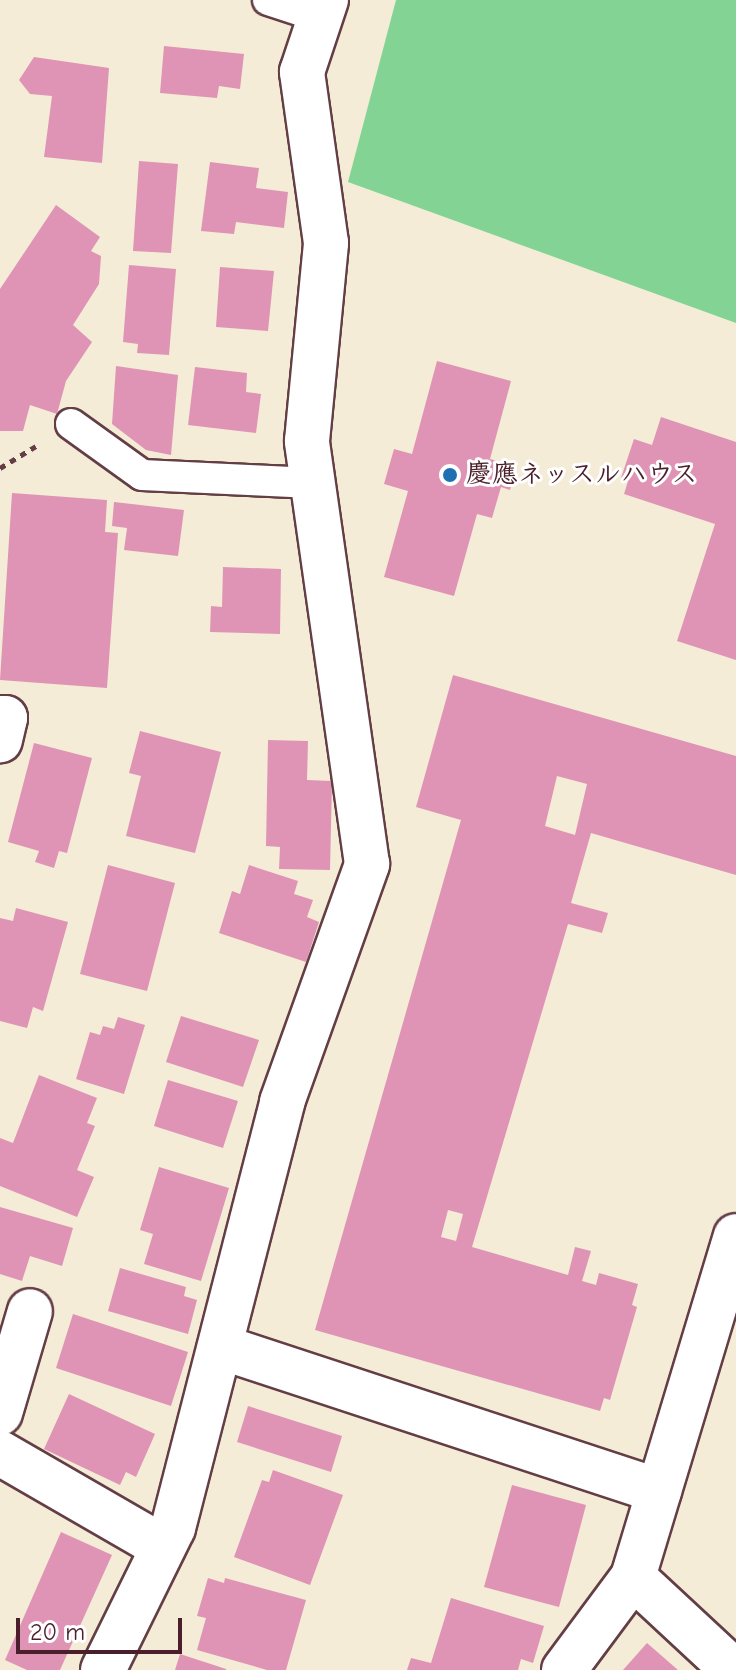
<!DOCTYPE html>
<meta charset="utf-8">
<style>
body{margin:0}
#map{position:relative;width:736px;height:1670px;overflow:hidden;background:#f4ecd7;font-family:"Comic Neue","Klee One",sans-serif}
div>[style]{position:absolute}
.green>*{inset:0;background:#83d494}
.building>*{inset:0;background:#df94b5}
.path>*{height:5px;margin-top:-2.5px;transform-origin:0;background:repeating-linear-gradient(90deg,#643e45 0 6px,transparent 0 12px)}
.roads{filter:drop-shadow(2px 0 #643e45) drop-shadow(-2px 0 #643e45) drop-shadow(0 2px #643e45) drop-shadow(0 -2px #643e45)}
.lane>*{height:30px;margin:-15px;padding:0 15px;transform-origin:15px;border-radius:15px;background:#fff}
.street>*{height:44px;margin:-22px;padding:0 22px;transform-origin:22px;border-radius:22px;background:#fff}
.dots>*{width:22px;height:22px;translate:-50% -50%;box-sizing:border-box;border:4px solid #fff;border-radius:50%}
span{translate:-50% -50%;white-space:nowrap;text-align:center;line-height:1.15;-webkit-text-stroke:6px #fff;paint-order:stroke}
.poi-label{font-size:26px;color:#4a1f2b;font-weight:700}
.left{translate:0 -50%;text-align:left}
.scale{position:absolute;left:16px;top:1618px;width:166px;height:36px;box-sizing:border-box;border:4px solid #4a1f2b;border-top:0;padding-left:10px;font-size:24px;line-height:28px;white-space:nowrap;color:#4a1f2b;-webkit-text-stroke:6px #fff;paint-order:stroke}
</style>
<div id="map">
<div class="green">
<div style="clip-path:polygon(396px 0,736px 0,736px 323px,348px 182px)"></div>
</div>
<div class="building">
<div style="clip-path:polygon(164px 46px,244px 54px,240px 89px,219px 86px,217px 98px,160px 93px)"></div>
<div style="clip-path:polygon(34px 57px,109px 68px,102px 163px,44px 157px,52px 96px,30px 94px,19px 80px)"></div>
<div style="clip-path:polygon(139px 161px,178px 164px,171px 253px,133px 251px)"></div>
<div style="clip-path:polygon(210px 162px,259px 168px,256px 188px,288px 192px,284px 228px,236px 222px,234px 234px,201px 231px)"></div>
<div style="clip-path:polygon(56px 205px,100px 237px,91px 251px,101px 256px,99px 284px,73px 325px,92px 342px,66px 381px,57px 414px,30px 405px,23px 431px,0 431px,0 289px)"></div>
<div style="clip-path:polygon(129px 265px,176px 269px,169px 355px,137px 353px,138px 344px,123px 342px)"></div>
<div style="clip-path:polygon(220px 267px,274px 271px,268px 331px,216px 327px)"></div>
<div style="clip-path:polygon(437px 361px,511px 381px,490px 459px,516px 466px,510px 490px,501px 487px,492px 518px,477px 514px,454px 596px,384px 577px,408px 491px,384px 484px,394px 449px,412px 454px)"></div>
<div style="clip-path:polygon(116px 366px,178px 375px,171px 455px,146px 450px,112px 424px)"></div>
<div style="clip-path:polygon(195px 367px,247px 373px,246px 392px,261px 394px,256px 433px,188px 425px)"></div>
<div style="clip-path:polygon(661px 417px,736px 442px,736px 660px,677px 641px,715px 524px,624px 494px,628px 481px,621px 478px,634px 439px,652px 445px)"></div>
<div style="clip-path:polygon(12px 493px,107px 500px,105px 532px,118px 533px,107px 688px,0 680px)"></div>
<div style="clip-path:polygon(114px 502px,184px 510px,178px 556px,124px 550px,127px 528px,112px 526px)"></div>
<div style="clip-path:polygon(223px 567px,281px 569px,280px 634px,210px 632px,211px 606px,222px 607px)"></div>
<div style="clip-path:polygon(evenodd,453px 675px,736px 756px,736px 875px,591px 833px,571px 903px,608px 913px,602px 933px,568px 924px,472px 1247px,568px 1275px,575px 1247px,591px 1251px,582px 1281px,596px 1285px,599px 1273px,638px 1284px,632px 1305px,637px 1307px,610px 1400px,604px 1398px,600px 1411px,315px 1330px,461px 820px,416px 807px,453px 675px,557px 776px,587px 784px,575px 835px,545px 826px,557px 776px,453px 675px,448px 1210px,463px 1214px,456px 1241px,441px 1237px,448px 1210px)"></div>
<div style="clip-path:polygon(140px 731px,221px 752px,195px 853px,126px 836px,141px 776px,129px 773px)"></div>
<div style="clip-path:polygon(268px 740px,308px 741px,307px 780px,332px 781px,330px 870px,279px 869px,280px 847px,266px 846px)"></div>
<div style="clip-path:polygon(34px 743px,92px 758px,67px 853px,59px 851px,54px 868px,35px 862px,39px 851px,8px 842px)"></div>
<div style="clip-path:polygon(108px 865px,175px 883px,147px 991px,80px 974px)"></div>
<div style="clip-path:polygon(249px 865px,298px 881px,294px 894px,313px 900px,307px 917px,319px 922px,306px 962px,219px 933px,232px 891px,240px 894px)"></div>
<div style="clip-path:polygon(16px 908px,68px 922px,43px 1011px,33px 1007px,27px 1028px,0 1021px,0 918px,13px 921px)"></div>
<div style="clip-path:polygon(181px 1016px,259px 1040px,243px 1087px,166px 1062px)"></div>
<div style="clip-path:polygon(118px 1017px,145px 1025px,124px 1094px,76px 1079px,90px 1032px,100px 1035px,103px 1026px,114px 1029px)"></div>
<div style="clip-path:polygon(39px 1075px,97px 1098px,87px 1123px,95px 1126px,77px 1170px,94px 1177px,77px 1217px,0 1186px,0 1138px,13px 1143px)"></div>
<div style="clip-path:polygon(168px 1080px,238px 1101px,223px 1148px,154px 1126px)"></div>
<div style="clip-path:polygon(159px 1167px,229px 1188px,201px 1281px,144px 1264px,153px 1234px,140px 1230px)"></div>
<div style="clip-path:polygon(0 1207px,73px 1228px,62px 1266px,30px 1256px,22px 1281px,0 1274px)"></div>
<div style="clip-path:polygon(120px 1268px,186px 1287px,184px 1296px,197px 1300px,188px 1334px,108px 1311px)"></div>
<div style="clip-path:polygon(73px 1314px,188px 1352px,171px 1406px,56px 1368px)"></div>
<div style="clip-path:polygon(69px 1394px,155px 1434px,136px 1477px,126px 1472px,120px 1485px,44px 1449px)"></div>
<div style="clip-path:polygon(248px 1406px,342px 1436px,331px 1472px,237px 1442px)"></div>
<div style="clip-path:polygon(273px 1470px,343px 1495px,310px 1585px,234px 1557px,262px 1480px,269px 1482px)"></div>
<div style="clip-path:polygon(512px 1485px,586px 1505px,559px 1607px,484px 1587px)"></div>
<div style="clip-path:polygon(61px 1532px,112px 1555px,60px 1670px,27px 1670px,5px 1660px)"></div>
<div style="clip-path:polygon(208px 1578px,224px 1583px,225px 1578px,306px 1600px,286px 1670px,267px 1670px,197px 1650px,206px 1618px,197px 1616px)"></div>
<div style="clip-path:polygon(451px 1598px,544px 1626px,533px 1663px,521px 1659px,518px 1670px,407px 1670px,411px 1658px,431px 1663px)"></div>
<div style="clip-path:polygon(647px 1643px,678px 1670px,623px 1670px)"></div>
<div style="clip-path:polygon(180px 1654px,226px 1669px,226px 1670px,175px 1670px)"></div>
</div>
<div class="path">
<div style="left:0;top:468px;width:42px;rotate:-31.4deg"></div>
</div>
<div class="roads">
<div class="lane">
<div style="left:268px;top:0;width:55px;rotate:18.1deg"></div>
<div style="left:71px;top:424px;width:87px;rotate:35.7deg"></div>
<div style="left:142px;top:475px;width:171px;rotate:2.7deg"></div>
</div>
<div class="street">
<div style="left:0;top:718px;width:5px"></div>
<div style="left:5px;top:718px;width:23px;rotate:103deg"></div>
<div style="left:221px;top:1347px;width:461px;rotate:18.2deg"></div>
<div style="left:0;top:1413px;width:106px;rotate:-73.6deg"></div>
<div style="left:0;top:1453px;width:188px;rotate:30deg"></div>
<div style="left:633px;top:1577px;width:137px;rotate:42.9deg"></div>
<div style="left:103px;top:1670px;width:158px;rotate:-63.8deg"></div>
<div style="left:173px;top:1528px;width:440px;rotate:-75.6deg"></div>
<div style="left:282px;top:1102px;width:253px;rotate:-70.3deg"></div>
<div style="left:367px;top:864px;width:427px;rotate:-98.1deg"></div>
<div style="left:307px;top:441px;width:199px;rotate:-84.5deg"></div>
<div style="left:326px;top:243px;width:173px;rotate:-98deg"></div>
<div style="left:302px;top:72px;width:76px;rotate:-71.6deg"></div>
<div style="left:564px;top:1670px;width:116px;rotate:-53.4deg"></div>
<div style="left:633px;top:1577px;width:356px;rotate:-73.2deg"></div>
</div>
</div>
<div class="dots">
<div style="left:450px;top:475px;background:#1f6fb2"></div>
</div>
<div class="poi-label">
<span class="left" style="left:466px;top:475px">慶應ネッスルハウス</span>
</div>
<div class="scale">20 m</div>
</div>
